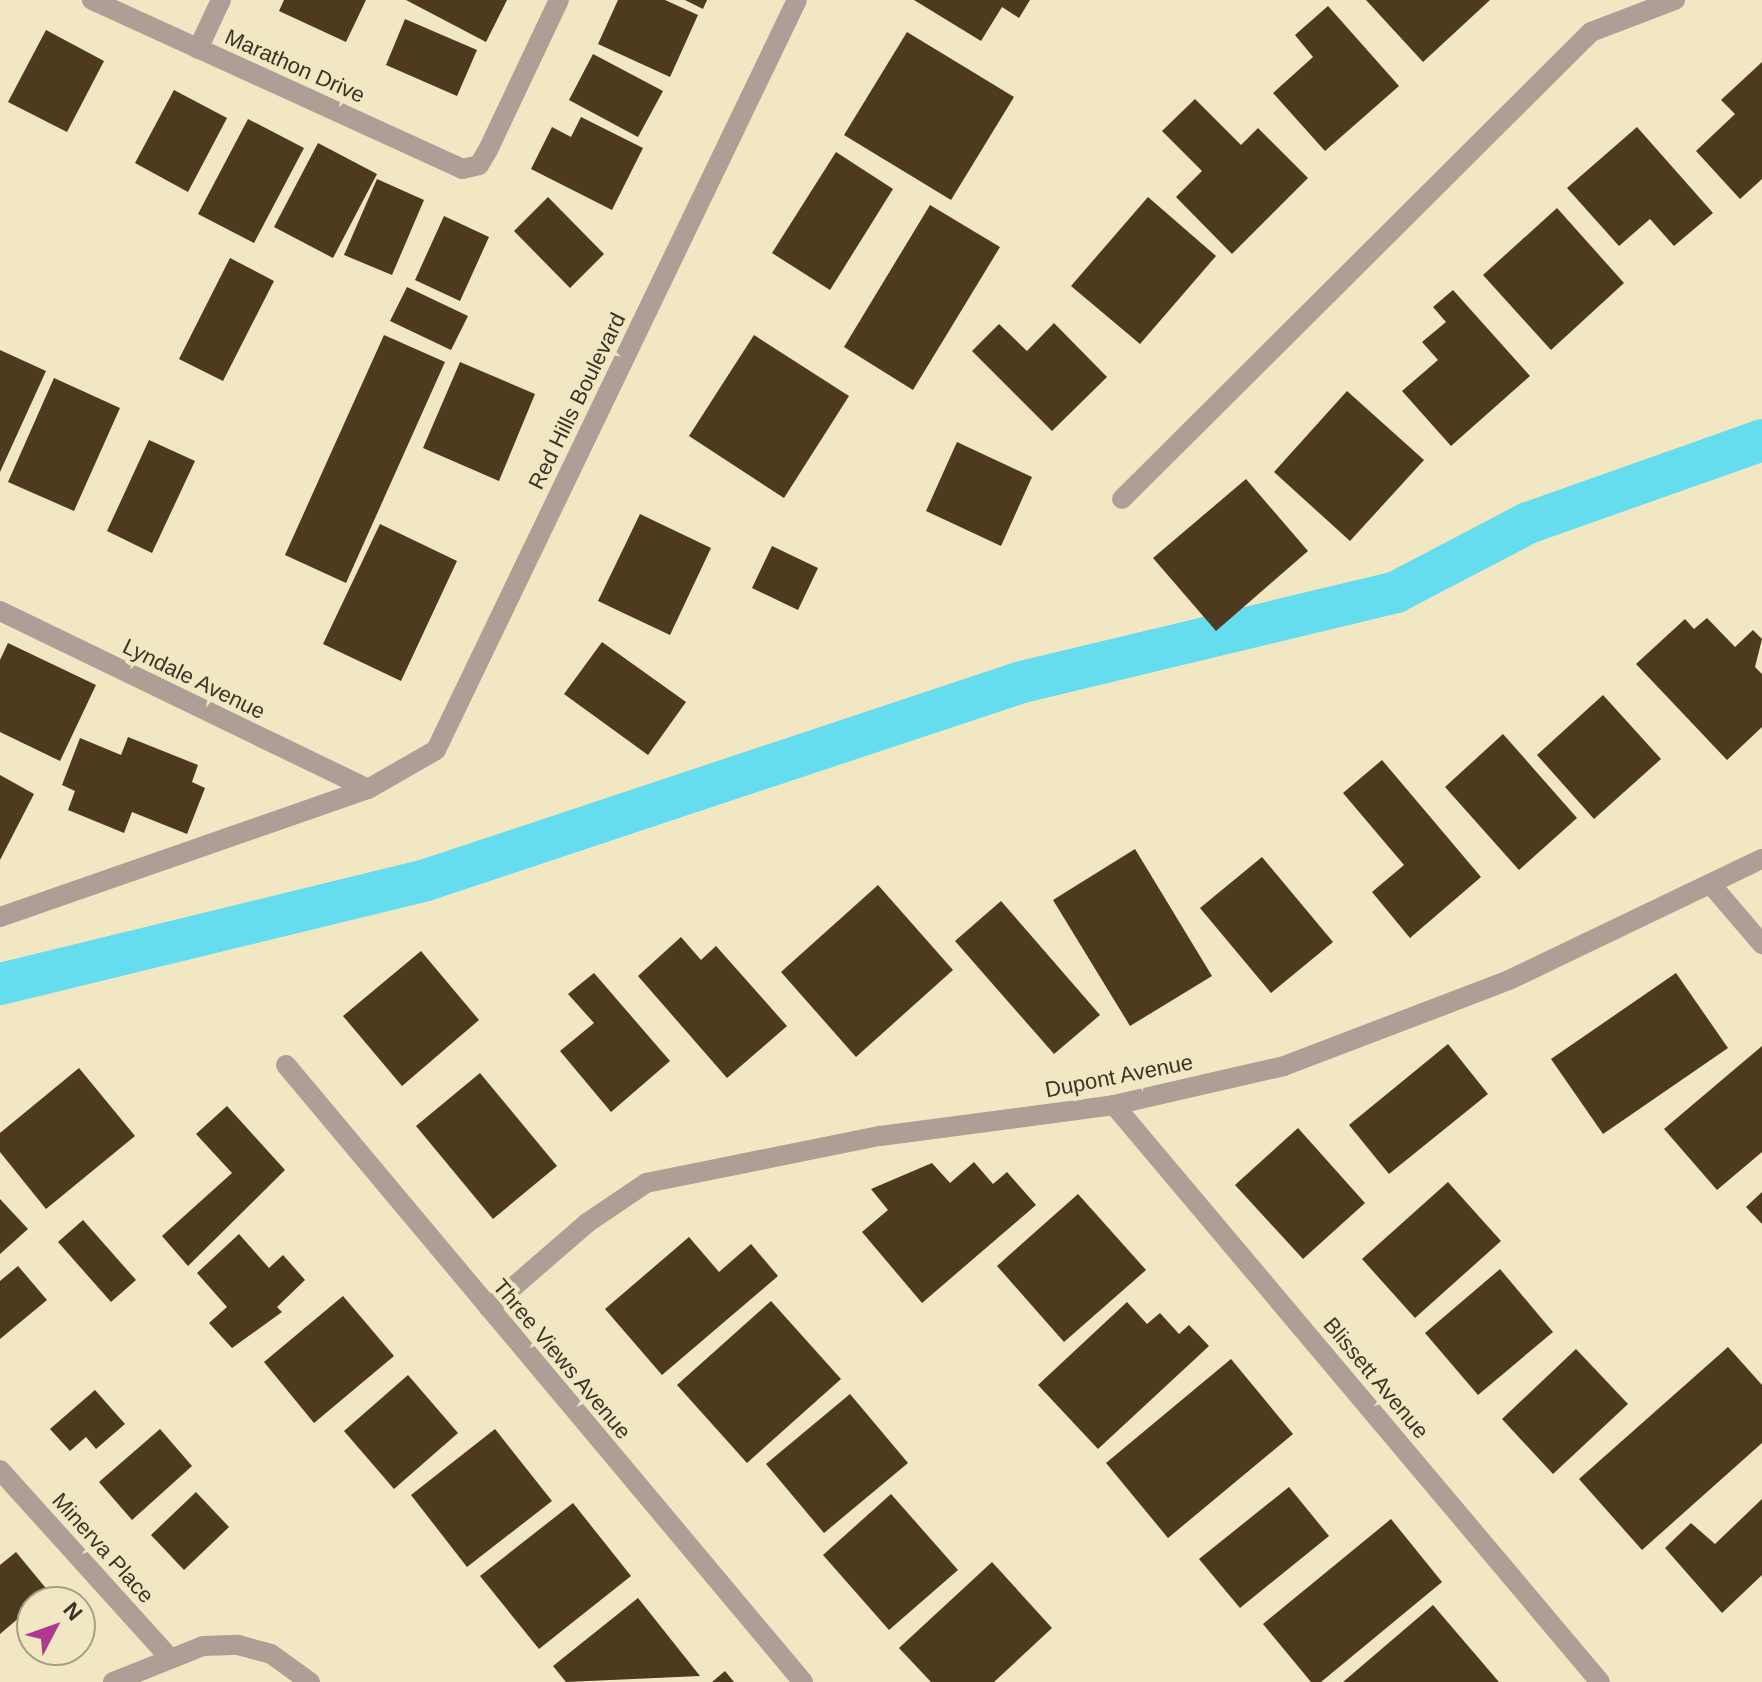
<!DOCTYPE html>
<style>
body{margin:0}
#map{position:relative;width:1762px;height:1682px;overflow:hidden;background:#f1e7c2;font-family:Arial,sans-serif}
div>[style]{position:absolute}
.canal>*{height:42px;margin:-21px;padding:0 21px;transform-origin:21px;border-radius:21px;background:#65ddef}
.building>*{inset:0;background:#4d3a1f}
.street>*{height:20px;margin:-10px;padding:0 10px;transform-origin:10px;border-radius:10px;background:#ad9f95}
span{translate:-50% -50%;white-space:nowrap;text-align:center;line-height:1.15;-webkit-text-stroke:8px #f1e7c2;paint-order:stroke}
.street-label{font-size:22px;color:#383426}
.north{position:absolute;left:16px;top:1586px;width:80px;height:80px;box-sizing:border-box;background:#f1e7c2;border:2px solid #a79f84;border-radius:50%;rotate:49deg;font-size:22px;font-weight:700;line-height:32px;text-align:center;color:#383426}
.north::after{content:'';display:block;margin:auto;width:28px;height:36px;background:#ae3991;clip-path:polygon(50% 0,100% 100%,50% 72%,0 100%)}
</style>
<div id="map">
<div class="canal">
<div style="left:0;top:984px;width:435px;rotate:-13.7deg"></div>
<div style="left:423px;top:881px;width:631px;rotate:-18.38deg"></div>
<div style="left:1022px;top:682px;width:385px;rotate:-13.5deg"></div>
<div style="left:1396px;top:592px;width:149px;rotate:-27.6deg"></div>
<div style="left:1528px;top:523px;width:248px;rotate:-19.5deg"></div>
</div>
<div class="building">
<div style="clip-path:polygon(284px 0,366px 0,346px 42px,279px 11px)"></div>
<div style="clip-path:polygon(406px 0,507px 0,486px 42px)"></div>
<div style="clip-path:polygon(618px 0,665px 0,698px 15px,670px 77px,598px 44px)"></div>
<div style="clip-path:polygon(685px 0,707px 0,703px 9px)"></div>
<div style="clip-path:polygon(914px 0,1030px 0,1019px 18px,1002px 7px,981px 41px)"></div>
<div style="clip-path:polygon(1366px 0,1490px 0,1423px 62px)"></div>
<div style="clip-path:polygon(1328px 6px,1399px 86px,1325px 151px,1273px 93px,1313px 57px,1295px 35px)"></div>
<div style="clip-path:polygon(405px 19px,477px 50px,457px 96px,386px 65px)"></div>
<div style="clip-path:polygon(46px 30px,104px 61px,67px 132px,8px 102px)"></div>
<div style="clip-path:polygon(907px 32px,1014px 97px,951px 200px,844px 135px)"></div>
<div style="clip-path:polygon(593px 54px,663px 91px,638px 137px,569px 100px)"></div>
<div style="clip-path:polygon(1762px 62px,1762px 179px,1740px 199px,1696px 151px,1735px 114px,1721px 100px)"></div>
<div style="clip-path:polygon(174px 90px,227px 118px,188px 192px,135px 163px)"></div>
<div style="clip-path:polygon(1195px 99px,1241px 145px,1258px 128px,1308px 178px,1232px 254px,1176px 197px,1202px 171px,1162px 131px)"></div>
<div style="clip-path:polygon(581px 117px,643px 148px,612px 210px,531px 169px,552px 127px,571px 137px)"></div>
<div style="clip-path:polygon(248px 119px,304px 148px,254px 243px,198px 214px)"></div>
<div style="clip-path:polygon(1637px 127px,1713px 213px,1674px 246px,1650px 219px,1619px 246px,1567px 188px)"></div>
<div style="clip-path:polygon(318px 143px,377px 174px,333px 258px,274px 227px)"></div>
<div style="clip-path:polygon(836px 152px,893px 189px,830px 290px,772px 253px)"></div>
<div style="clip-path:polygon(377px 179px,424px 200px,392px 275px,344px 255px)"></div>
<div style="clip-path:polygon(548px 197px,604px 254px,570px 288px,514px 231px)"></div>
<div style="clip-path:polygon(1148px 197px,1216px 256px,1140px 344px,1071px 286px)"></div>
<div style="clip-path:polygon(930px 205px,1000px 247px,913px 390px,844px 347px)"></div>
<div style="clip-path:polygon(1557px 208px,1624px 283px,1551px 350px,1483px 275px)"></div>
<div style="clip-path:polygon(444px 216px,489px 237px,460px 301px,415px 280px)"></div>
<div style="clip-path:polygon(230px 258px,274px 281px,223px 381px,179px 359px)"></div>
<div style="clip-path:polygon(407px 287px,468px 316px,451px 350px,390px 321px)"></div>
<div style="clip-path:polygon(1453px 290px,1530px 376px,1451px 446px,1402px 391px,1438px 360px,1422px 342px,1446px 322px,1433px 307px)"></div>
<div style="clip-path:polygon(1054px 323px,1107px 377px,1052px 431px,972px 351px,999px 324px,1027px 351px)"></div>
<div style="clip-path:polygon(384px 335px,445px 362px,346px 583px,285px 555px)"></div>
<div style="clip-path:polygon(754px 335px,849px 396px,784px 498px,689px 436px)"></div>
<div style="clip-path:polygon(0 350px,46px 371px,0 472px)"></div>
<div style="clip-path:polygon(460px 362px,535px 394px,499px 481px,423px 448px)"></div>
<div style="clip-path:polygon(54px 378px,120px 408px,74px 511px,8px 482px)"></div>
<div style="clip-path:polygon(1347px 391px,1424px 460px,1350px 541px,1274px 472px)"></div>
<div style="clip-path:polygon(149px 440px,195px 461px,152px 553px,107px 531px)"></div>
<div style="clip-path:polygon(957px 442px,1032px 477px,1001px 546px,926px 511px)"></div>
<div style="clip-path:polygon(1246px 479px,1308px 551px,1216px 631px,1153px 558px)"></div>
<div style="clip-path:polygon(640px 514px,711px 548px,670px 635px,598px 601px)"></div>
<div style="clip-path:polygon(380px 524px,457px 561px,401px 681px,323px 644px)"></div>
<div style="clip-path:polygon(772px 546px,818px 568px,798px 610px,752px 588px)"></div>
<div style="clip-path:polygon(1707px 618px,1735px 647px,1753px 630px,1762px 639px,1755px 667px,1762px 674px,1762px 727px,1727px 760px,1636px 664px,1685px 619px,1694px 629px)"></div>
<div style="clip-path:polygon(602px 642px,686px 702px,648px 755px,564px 694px)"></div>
<div style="clip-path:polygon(8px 643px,96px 685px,60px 761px,0 732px,0 660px)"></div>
<div style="clip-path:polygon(1603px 695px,1661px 759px,1594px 819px,1537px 755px)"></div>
<div style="clip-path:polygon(1503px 734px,1577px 818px,1519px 870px,1445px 787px)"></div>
<div style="clip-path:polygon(128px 737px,198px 765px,192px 782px,205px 788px,187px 834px,132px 812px,124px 833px,68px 810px,75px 791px,62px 785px,80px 738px,121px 755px)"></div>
<div style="clip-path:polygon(1382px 760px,1481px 877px,1410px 938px,1372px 892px,1404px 865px,1343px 793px)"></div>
<div style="clip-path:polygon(0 775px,34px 794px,0 860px)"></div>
<div style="clip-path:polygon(1135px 849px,1212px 976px,1130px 1026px,1053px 900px)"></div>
<div style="clip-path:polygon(1262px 857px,1333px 942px,1271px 993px,1200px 908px)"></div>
<div style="clip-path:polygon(878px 885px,953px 970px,856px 1057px,781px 972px)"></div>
<div style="clip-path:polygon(1001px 901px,1100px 1015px,1054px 1054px,955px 941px)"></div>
<div style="clip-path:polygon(681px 937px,701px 960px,716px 946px,787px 1026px,727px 1078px,638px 976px)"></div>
<div style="clip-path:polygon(421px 951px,479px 1020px,402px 1086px,343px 1016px)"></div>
<div style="clip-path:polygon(594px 973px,670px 1061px,611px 1112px,560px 1051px,594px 1023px,568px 994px)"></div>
<div style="clip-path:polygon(1676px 973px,1728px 1048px,1603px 1134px,1551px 1059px)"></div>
<div style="clip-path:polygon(1448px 1044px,1488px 1094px,1389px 1174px,1349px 1125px)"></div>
<div style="clip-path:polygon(1762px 1046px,1762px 1152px,1717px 1190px,1664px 1129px)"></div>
<div style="clip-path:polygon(79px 1068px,135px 1136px,46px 1209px,0 1152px,0 1133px)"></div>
<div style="clip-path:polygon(480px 1073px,557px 1166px,493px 1219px,416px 1126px)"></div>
<div style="clip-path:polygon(227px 1106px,285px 1170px,188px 1266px,162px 1236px,232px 1173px,196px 1134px)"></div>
<div style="clip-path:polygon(1298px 1128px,1365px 1203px,1303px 1259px,1235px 1185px)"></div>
<div style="clip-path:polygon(974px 1162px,993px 1184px,1007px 1172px,1036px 1205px,922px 1303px,862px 1232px,888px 1210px,871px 1189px,932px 1163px,950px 1183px)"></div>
<div style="clip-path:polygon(1448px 1182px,1501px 1241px,1415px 1318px,1362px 1259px)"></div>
<div style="clip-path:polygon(1762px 1192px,1762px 1224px,1746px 1207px)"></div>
<div style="clip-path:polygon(1078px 1194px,1146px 1270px,1064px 1342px,997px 1266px)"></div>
<div style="clip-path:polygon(0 1199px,28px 1229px,0 1254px)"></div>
<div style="clip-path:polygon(83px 1220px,136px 1280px,111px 1302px,58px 1242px)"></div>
<div style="clip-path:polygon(239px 1234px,269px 1268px,283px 1255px,305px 1280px,277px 1307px,282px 1312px,232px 1348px,209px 1323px,227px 1307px,197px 1273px)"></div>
<div style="clip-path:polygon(689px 1237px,719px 1272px,751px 1244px,778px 1276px,662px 1375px,605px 1309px)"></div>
<div style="clip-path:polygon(18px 1266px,47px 1300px,0 1339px,0 1281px)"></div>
<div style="clip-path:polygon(1500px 1269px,1553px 1332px,1478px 1395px,1425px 1333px)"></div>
<div style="clip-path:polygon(343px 1296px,394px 1356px,314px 1423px,264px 1362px)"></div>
<div style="clip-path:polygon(771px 1301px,841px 1379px,747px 1463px,677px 1385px)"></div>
<div style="clip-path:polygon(1127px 1302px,1147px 1324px,1160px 1313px,1179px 1334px,1189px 1325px,1209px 1346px,1098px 1449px,1038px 1385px)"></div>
<div style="clip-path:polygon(1728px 1347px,1762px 1385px,1762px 1443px,1642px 1550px,1579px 1479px)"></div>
<div style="clip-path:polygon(1576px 1349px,1628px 1404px,1553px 1474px,1502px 1419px)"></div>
<div style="clip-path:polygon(1231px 1359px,1293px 1434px,1168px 1538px,1106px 1463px)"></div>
<div style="clip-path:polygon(408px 1375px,458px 1433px,394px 1489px,344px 1431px)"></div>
<div style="clip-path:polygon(95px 1390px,125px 1424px,96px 1449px,86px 1437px,70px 1451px,50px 1429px)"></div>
<div style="clip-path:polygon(850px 1394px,908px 1463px,824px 1533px,766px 1464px)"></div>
<div style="clip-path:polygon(160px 1429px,192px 1466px,132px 1520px,99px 1482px)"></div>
<div style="clip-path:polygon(495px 1429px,552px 1501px,467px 1567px,411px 1495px)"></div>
<div style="clip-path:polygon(1289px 1487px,1329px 1536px,1240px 1608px,1199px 1559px)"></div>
<div style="clip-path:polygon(196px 1492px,229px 1527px,184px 1570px,151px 1535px)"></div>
<div style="clip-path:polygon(891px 1494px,958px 1570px,889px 1630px,823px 1555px)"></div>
<div style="clip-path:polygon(1762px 1499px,1762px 1575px,1722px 1613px,1665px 1548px,1691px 1523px,1715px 1544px)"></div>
<div style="clip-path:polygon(573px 1503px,631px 1576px,539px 1649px,480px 1576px)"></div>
<div style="clip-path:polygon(1391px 1519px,1442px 1582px,1321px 1682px,1311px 1682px,1263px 1624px)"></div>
<div style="clip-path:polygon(16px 1552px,49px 1592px,0 1634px,0 1565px)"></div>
<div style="clip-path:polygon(992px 1562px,1052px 1628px,994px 1682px,931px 1682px,899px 1648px)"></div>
<div style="clip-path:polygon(638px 1598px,700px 1676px,566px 1682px,553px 1666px)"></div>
<div style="clip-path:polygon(1433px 1605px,1499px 1682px,1343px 1682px)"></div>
<div style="clip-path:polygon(725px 1671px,734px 1682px,712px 1682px)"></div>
</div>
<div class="street">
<div style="left:92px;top:0;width:407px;rotate:24.5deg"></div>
<div style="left:462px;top:169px;width:17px;rotate:-13deg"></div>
<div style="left:479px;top:165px;width:17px;rotate:-59deg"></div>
<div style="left:488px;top:150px;width:166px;rotate:-64.7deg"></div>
<div style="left:198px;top:49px;width:54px;rotate:-64.9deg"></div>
<div style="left:1122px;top:499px;width:662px;rotate:-44.88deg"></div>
<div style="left:1591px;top:32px;width:90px;rotate:-20.9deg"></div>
<div style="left:0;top:611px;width:409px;rotate:25.8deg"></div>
<div style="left:1714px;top:888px;width:74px;rotate:49.4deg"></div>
<div style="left:0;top:917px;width:390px;rotate:-19.2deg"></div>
<div style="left:368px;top:789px;width:78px;rotate:-29.8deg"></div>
<div style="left:436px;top:750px;width:832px;rotate:-64.3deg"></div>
<div style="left:286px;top:1065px;width:805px;rotate:50.04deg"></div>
<div style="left:1114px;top:1105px;width:754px;rotate:49.89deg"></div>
<div style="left:489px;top:1308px;width:130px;rotate:-40.9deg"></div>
<div style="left:587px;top:1223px;width:71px;rotate:-34.1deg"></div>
<div style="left:646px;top:1183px;width:239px;rotate:-11.4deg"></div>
<div style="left:880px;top:1136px;width:236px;rotate:-7.5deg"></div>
<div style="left:1114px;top:1105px;width:174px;rotate:-12.9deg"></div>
<div style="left:1284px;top:1066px;width:241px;rotate:-20.9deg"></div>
<div style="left:1509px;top:980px;width:280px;rotate:-25.6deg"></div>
<div style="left:0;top:1470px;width:253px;rotate:47.9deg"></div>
<div style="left:113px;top:1682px;width:97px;rotate:-21.8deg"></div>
<div style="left:203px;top:1646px;width:35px;rotate:-2deg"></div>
<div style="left:238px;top:1645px;width:34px;rotate:15deg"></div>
<div style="left:271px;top:1654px;width:48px;rotate:35.7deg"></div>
</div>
<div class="street-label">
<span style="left:295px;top:66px;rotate:24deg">Marathon Drive</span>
<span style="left:577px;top:401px;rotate:-64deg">Red Hills Boulevard</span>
<span style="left:194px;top:679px;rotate:26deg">Lyndale Avenue</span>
<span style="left:1119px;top:1076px;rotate:-11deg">Dupont Avenue</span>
<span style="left:562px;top:1359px;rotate:50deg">Three Views Avenue</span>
<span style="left:1376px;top:1378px;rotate:50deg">Blissett Avenue</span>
<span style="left:103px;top:1548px;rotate:48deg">Minerva Place</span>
</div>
<div class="north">N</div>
</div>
